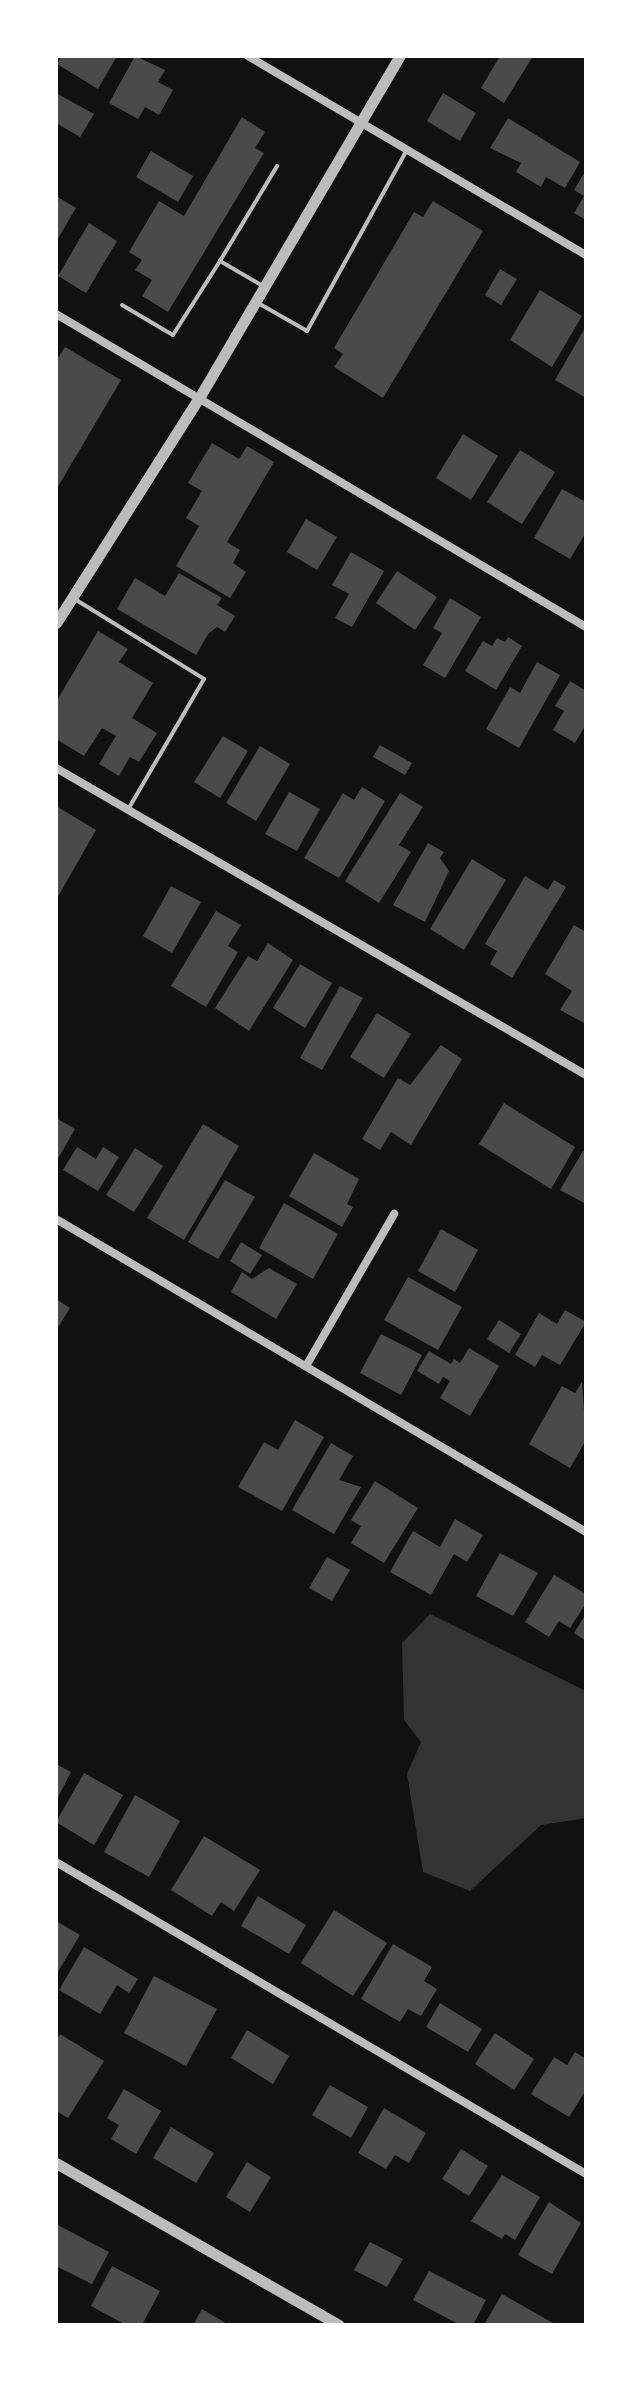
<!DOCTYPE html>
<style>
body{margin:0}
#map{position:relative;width:642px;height:2381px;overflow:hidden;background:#111;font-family:Merriweather,serif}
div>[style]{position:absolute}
.water>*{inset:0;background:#333}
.building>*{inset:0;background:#4a4a4a}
.service>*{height:4px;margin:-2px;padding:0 2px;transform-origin:2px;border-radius:2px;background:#bcbcbc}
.minor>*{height:8px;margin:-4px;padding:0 4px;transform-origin:4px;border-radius:4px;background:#bcbcbc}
.tertiary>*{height:11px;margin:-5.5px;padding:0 5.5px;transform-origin:5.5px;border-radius:5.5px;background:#bcbcbc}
span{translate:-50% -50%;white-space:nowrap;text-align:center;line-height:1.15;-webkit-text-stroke:7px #fff;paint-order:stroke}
.frame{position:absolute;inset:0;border:58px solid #fff;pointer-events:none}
</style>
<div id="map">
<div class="water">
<div style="clip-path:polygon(430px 1614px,586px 1691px,586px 1818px,541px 1825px,470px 1891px,423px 1872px,407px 1774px,421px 1742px,404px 1720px,402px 1643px)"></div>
</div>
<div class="building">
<div style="clip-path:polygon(62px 56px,117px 56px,98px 89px,57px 64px)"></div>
<div style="clip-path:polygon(135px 56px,165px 70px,158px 82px,173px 90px,159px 115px,145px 107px,138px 119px,109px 103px)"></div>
<div style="clip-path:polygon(500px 56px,533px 56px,504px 103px,481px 88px)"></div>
<div style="clip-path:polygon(56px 93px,94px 114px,80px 137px,56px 123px)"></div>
<div style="clip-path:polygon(443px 93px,476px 113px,460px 141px,427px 121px)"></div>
<div style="clip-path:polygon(242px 117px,265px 132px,255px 148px,264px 153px,168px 312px,142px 296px,152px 280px,135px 270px,142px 260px,129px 252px,159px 201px,184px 216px)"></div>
<div style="clip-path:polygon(508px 118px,580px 162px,565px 188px,546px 177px,541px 187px,516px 172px,521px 163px,490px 148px)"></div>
<div style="clip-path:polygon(151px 151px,193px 176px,178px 202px,136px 177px)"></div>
<div style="clip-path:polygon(586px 170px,586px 220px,574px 213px,584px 196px,574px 190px)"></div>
<div style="clip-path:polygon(56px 196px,76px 208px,56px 242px)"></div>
<div style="clip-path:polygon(433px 201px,483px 231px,383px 398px,334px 367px,343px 354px,334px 348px,414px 212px,423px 217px)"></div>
<div style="clip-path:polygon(89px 223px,117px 241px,86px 293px,58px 276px)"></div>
<div style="clip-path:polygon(500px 269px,517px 279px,501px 305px,485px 295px)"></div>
<div style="clip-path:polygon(540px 290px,582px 316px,552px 367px,510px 340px)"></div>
<div style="clip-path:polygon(586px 326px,586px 398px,555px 380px)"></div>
<div style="clip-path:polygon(65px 347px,121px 380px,56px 490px,56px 361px)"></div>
<div style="clip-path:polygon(463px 434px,498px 456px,471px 500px,436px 478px)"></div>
<div style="clip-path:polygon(212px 443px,239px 459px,247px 446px,274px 462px,227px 542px,240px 550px,233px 563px,246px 572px,230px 598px,176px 566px,199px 526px,186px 518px,202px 491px,188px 483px)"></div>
<div style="clip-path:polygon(520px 450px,555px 472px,522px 524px,487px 502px)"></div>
<div style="clip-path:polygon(562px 489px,586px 502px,586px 532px,570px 559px,534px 538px)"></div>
<div style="clip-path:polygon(306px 519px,337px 537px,317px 570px,287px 552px)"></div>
<div style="clip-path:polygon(351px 552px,384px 571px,352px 627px,335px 618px,349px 594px,332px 585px)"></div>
<div style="clip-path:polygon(397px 571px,437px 597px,415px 630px,376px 603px)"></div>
<div style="clip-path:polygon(179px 573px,222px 598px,217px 605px,235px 616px,225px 632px,217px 627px,208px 634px,196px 655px,117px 609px,135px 578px,165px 596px)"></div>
<div style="clip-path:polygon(450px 598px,481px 617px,445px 678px,423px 665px,442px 633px,433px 628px)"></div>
<div style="clip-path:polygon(98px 631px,128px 649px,119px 662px,153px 683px,132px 718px,157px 733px,139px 762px,130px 757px,119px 776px,99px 764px,116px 736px,102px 728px,84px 756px,56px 739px,56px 702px)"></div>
<div style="clip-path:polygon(508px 637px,522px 646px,496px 690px,465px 671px,483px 641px,492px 646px,497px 638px,505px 642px)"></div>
<div style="clip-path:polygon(537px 662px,560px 675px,519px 748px,486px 729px,510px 687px,520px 693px)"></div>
<div style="clip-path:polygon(570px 681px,586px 691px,586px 724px,575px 743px,553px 730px,564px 711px,555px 706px)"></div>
<div style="clip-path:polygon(223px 736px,248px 751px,220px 798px,194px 782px)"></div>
<div style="clip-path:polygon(380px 745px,412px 763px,405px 775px,373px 757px)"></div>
<div style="clip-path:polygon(260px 746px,290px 764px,256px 821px,226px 803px)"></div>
<div style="clip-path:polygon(362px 787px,385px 801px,339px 878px,304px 858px,343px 793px,354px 800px)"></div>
<div style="clip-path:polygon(289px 792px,320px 809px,297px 851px,265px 834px)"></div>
<div style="clip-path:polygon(400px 793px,423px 807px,399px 845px,411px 852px,379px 903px,345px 881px)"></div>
<div style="clip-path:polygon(56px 806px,96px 830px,56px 900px)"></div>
<div style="clip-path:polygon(428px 843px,444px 852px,440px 858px,449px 871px,425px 922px,393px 905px)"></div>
<div style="clip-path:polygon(472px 859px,506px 880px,464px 950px,430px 929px)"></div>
<div style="clip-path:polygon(525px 876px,548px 890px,554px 880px,566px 887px,512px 978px,490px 964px,497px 951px,485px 944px)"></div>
<div style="clip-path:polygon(171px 886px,201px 902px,172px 953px,143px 936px)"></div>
<div style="clip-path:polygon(216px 911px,241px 925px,228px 946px,238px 952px,206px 1007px,171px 986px)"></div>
<div style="clip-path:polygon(574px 925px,586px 932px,586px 1024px,560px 1010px,572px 991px,545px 974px)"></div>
<div style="clip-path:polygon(268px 943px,293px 960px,249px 1031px,215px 1008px,248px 956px,257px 961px)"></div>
<div style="clip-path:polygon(300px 964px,332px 983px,305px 1028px,273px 1008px)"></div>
<div style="clip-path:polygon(340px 986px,363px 998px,322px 1070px,300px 1058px)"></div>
<div style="clip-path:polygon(377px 1013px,411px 1034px,384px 1078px,350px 1057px)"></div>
<div style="clip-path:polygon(441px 1045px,462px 1059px,411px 1145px,391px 1132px,380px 1150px,362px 1139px,398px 1078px,410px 1085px)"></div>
<div style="clip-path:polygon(504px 1103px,575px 1147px,551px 1189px,479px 1144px)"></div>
<div style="clip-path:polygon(56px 1118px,75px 1129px,56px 1162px)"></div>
<div style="clip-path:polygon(203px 1124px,239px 1146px,184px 1240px,147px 1218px)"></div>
<div style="clip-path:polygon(77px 1147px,96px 1159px,103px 1147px,119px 1157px,98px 1191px,63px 1170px)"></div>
<div style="clip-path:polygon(135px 1148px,163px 1166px,134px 1212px,106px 1195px)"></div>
<div style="clip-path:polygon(583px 1151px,586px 1153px,586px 1204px,560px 1190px)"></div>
<div style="clip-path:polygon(314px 1153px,359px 1179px,347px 1204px,353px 1207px,342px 1227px,289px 1196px)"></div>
<div style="clip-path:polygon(225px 1180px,255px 1197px,218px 1259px,188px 1242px)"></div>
<div style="clip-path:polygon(284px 1203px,338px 1234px,313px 1279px,259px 1248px)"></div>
<div style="clip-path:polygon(441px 1229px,478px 1250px,455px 1292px,418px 1271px)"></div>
<div style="clip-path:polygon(241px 1242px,262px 1255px,250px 1274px,230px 1261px)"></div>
<div style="clip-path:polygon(269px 1268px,297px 1284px,276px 1319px,231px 1292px,242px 1272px,252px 1279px)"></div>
<div style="clip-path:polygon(408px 1277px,462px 1307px,438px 1350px,384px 1320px)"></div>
<div style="clip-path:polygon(56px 1299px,70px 1308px,59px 1326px,56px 1324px)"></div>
<div style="clip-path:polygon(565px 1310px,586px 1322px,560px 1365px,542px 1355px,535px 1367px,515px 1355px,539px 1313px,557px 1324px)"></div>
<div style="clip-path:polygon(499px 1320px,521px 1334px,509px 1353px,487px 1339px)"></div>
<div style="clip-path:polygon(381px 1334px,422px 1355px,401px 1395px,360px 1373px)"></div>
<div style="clip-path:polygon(469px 1348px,499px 1366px,470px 1416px,440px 1398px,450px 1381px,443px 1377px,439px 1384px,417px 1371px,429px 1351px,451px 1364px,454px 1359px,460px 1363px)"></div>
<div style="clip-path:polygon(582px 1382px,586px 1440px,570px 1468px,529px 1444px,562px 1386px,575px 1393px)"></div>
<div style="clip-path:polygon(295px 1420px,324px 1437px,282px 1511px,238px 1487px,264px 1442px,278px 1450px)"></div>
<div style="clip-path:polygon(331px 1443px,353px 1456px,339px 1480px,361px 1487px,334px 1534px,292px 1510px)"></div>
<div style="clip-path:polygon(375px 1481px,418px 1508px,384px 1563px,351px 1543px,361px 1526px,351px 1520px)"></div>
<div style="clip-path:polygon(455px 1519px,483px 1535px,467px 1562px,454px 1554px,431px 1595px,390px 1572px,413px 1531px,440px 1547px)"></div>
<div style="clip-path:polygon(500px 1553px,538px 1573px,513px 1616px,476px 1596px)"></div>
<div style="clip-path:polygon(327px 1557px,350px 1570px,332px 1601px,309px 1588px)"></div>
<div style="clip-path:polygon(554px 1575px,586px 1594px,586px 1603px,570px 1628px,559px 1621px,549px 1637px,525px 1622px)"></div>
<div style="clip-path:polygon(586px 1614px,586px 1641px,574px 1633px)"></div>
<div style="clip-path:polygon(56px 1764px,71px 1772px,56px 1801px)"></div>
<div style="clip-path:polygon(84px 1773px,123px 1795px,94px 1845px,56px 1822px)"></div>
<div style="clip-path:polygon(135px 1795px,180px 1821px,149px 1877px,104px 1852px)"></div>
<div style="clip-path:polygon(204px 1836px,260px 1870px,234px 1911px,221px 1902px,212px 1916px,171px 1890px)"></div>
<div style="clip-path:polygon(258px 1896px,306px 1925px,289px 1954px,241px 1926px)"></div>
<div style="clip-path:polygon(334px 1910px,387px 1943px,353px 1996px,301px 1963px)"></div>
<div style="clip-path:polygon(56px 1921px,80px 1935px,56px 1975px)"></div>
<div style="clip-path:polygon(393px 1944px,432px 1967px,424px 1981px,437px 1989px,421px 2016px,408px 2009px,400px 2022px,361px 1999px)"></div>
<div style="clip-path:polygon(84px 1947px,138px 1979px,129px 1993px,117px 1985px,100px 2014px,59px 1990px)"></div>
<div style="clip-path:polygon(154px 1976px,217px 2009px,186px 2066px,124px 2033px)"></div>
<div style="clip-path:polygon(440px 2003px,482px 2029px,468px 2052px,426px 2027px)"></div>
<div style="clip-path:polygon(247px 2030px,289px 2056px,273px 2084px,231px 2058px)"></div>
<div style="clip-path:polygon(495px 2033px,534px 2059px,514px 2090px,475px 2064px)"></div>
<div style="clip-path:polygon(60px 2034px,104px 2061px,68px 2118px,56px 2111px,56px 2041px)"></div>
<div style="clip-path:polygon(575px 2052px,586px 2059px,586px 2090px,569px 2117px,531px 2094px,554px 2057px,567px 2065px)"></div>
<div style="clip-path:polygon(330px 2085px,368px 2107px,351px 2138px,312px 2115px)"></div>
<div style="clip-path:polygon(124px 2089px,161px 2111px,136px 2154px,111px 2139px,119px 2125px,107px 2118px)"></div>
<div style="clip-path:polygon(384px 2108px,426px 2133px,409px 2163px,395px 2155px,386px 2169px,358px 2153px)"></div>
<div style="clip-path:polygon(171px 2127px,214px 2153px,196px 2183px,153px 2158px)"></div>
<div style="clip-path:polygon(461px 2149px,488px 2166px,469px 2196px,442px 2179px)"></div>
<div style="clip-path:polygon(247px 2162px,271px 2177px,250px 2212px,226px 2197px)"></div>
<div style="clip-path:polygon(502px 2175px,540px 2197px,515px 2240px,505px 2234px,502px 2239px,471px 2221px)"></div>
<div style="clip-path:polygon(549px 2202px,581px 2223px,552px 2274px,518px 2255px)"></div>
<div style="clip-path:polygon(56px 2224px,109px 2252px,92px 2284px,56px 2266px)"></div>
<div style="clip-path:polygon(370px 2242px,403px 2259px,387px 2287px,354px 2270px)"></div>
<div style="clip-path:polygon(112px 2266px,160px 2291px,142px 2325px,126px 2325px,91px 2306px)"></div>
<div style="clip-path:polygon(429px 2271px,486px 2300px,473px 2325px,460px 2325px,413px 2300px)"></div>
<div style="clip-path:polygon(502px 2294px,553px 2323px,552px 2325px,484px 2325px)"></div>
<div style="clip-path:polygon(202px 2309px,229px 2325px,193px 2325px)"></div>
</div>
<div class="service">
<div style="left:220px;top:261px;width:111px;rotate:-59deg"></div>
<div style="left:258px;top:303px;width:56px;rotate:29.7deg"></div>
<div style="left:307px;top:331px;width:207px;rotate:-61.1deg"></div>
<div style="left:122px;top:305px;width:59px;rotate:30.5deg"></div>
<div style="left:173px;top:335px;width:88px;rotate:-57.6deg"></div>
<div style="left:220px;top:261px;width:50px;rotate:30.2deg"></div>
<div style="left:73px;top:598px;width:154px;rotate:31.7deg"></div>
<div style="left:204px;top:679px;width:149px;rotate:120.2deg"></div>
</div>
<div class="minor">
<div style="left:248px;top:56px;width:392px;rotate:30.5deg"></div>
<div style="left:56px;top:314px;width:616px;rotate:30.56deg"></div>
<div style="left:56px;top:768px;width:612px;rotate:30.08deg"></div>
<div style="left:56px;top:1219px;width:616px;rotate:30.56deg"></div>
<div style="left:306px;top:1366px;width:176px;rotate:-59.9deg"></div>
<div style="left:56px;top:1862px;width:615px;rotate:30.48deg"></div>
</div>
<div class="tertiary">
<div style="left:56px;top:623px;width:267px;rotate:-57.6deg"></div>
<div style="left:199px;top:398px;width:397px;rotate:-59.6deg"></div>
<div style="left:56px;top:2163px;width:326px;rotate:29.8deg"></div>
</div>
<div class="frame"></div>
</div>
